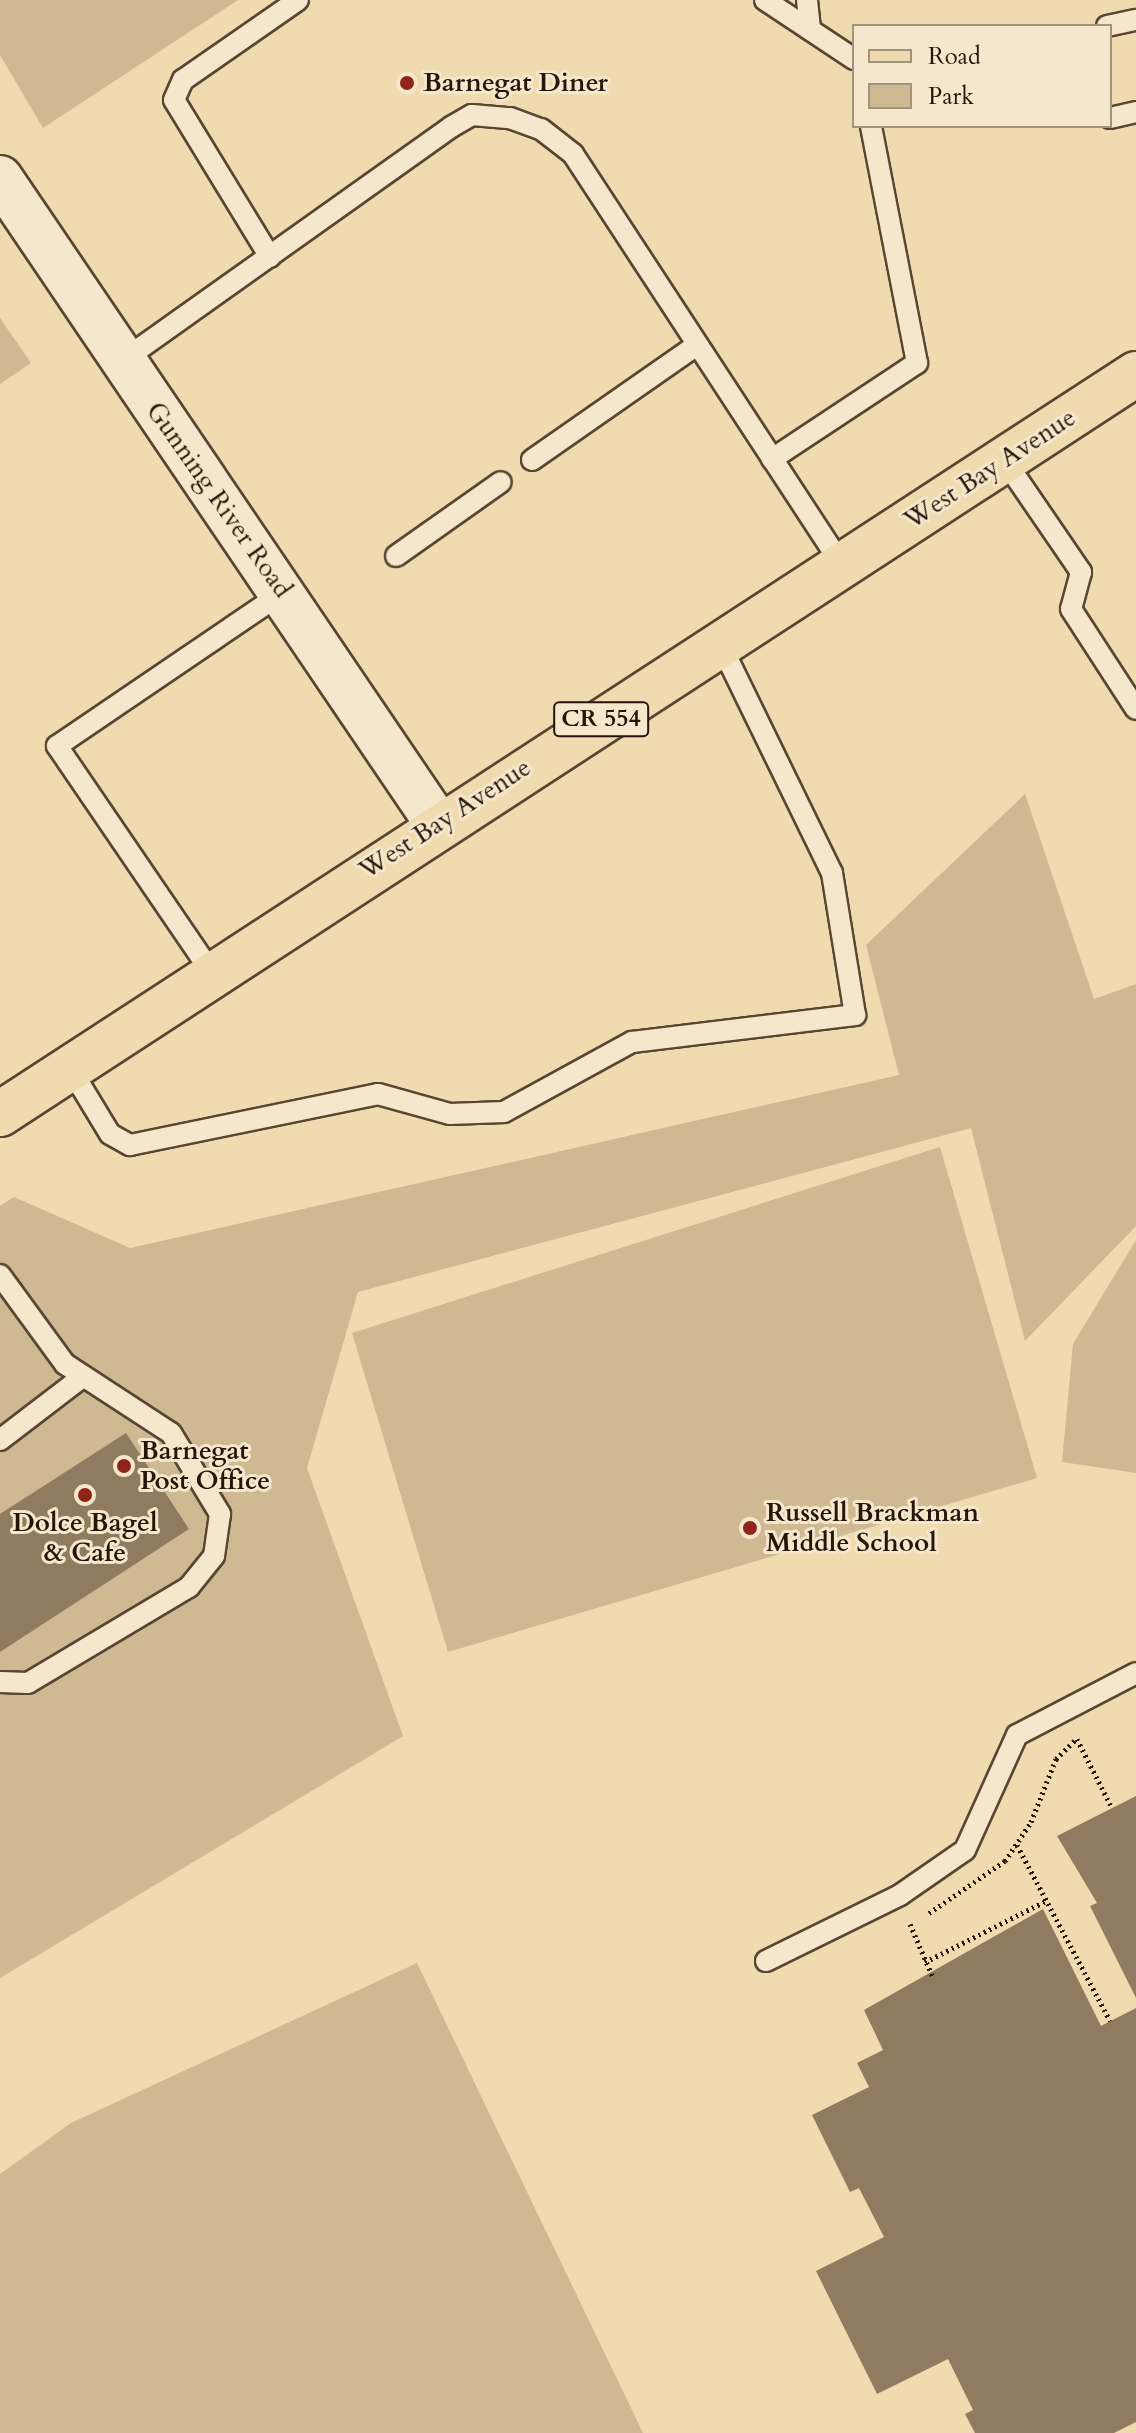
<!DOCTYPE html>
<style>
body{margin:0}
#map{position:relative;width:1136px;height:2433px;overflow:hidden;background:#f0daaf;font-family:Cardo,serif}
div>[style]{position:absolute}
.green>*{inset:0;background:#ceb993}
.building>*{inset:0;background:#8f7b5f}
.path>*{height:5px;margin-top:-2.5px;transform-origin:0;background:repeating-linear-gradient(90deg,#261509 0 2px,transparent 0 6px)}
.roads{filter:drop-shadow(2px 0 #584632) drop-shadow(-2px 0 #584632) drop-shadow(0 2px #584632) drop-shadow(0 -2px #584632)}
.lane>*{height:20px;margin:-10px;padding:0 10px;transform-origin:10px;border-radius:10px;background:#f5e7cb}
.secondary>*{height:44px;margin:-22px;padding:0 22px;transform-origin:22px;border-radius:22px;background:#f5e7cb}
.primary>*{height:44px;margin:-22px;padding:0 22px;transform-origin:22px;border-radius:22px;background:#f0daaf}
.dots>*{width:22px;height:22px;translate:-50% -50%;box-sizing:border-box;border:4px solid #f5e7cb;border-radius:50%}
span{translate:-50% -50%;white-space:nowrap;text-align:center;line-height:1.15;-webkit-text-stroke:6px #f5e7cb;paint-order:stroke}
.shield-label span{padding:2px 6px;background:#f5e7cb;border:2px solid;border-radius:6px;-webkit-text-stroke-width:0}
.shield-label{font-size:24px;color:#261509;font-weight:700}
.poi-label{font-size:26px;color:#261509;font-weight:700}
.left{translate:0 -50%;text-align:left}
.street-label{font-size:26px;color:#261509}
.legend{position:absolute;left:852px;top:24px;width:260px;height:104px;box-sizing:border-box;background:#f5e7cb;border:2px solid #a2937d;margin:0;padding:10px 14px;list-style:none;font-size:24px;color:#261509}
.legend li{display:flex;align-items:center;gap:16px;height:40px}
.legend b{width:40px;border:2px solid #a2937d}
</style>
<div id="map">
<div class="green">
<div style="clip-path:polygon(0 0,238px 0,43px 128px,0 55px)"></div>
<div style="clip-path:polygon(0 318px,31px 363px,0 384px)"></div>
<div style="clip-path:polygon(1025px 794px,1094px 999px,1136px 984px,1136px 1226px,1025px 1341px,971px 1128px,358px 1292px,307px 1468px,403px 1736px,0 1978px,0 1206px,14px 1197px,130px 1248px,899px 1075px,866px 945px)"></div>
<div style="clip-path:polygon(940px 1147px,1037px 1478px,448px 1652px,352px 1333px)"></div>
<div style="clip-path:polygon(1136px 1240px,1136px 1473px,1062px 1462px,1073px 1344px)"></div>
<div style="clip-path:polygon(417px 1963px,643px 2433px,0 2433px,0 2174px,71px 2123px)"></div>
</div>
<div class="building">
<div style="clip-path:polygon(126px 1433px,189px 1529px,0 1652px,0 1514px)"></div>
<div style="clip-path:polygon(1136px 1796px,1136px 1998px,1090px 1906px,1097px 1903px,1057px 1836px)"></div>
<div style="clip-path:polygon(1043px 1909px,1101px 2026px,1136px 2008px,1136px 2422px,1114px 2433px,975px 2433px,965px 2414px,973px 2410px,948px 2359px,877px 2394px,816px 2271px,884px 2237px,859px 2188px,850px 2192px,812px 2115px,869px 2087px,857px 2063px,883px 2050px,864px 2010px)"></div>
</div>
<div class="path">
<div style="left:1077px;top:1739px;width:77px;rotate:63.1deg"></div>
<div style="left:1017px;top:1845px;width:199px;rotate:62.1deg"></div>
<div style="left:929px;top:1913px;width:92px;rotate:-34.4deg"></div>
<div style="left:1005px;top:1861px;width:47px;rotate:-56.3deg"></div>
<div style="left:1031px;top:1822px;width:68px;rotate:-68.4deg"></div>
<div style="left:1056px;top:1759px;width:27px;rotate:-45deg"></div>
<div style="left:910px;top:1924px;width:56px;rotate:66.7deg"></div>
<div style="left:925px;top:1962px;width:136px;rotate:-26.8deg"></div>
</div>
<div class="roads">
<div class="lane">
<div style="left:765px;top:0;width:107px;rotate:33.5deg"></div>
<div style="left:807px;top:0;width:30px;rotate:84deg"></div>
<div style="left:1107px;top:26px;width:30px;rotate:-12deg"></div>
<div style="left:1110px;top:118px;width:27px;rotate:-13deg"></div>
<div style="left:270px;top:257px;width:184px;rotate:-121.4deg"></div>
<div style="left:174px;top:100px;width:22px;rotate:-66deg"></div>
<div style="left:183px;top:80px;width:140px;rotate:-34.8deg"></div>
<div style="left:122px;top:361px;width:404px;rotate:-35.4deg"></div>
<div style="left:451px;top:127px;width:24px;rotate:-30deg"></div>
<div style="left:472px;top:115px;width:38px;rotate:5deg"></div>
<div style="left:510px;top:118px;width:33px;rotate:20deg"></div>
<div style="left:541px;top:129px;width:41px;rotate:38deg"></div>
<div style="left:573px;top:154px;width:491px;rotate:56.8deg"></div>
<div style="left:772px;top:459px;width:174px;rotate:-33.5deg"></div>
<div style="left:917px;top:363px;width:241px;rotate:-101deg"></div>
<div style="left:532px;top:460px;width:201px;rotate:-34.9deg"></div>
<div style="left:1005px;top:461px;width:135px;rotate:55.6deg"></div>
<div style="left:1081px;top:572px;width:38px;rotate:105deg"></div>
<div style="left:1071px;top:609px;width:119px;rotate:57deg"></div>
<div style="left:396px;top:556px;width:128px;rotate:-35.2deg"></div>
<div style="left:212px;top:973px;width:275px;rotate:-124.3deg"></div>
<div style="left:57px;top:746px;width:274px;rotate:-34.2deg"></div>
<div style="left:70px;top:1068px;width:77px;rotate:58.8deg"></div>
<div style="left:110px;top:1134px;width:23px;rotate:29deg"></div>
<div style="left:130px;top:1145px;width:253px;rotate:-11.6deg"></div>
<div style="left:378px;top:1094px;width:75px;rotate:15.5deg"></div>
<div style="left:450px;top:1114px;width:54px;rotate:-2.1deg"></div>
<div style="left:504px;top:1112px;width:146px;rotate:-28.7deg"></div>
<div style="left:632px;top:1042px;width:225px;rotate:-6.9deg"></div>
<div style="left:855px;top:1015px;width:144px;rotate:-99.2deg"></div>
<div style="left:832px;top:873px;width:256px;rotate:-116deg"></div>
<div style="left:0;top:1275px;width:110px;rotate:53.9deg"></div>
<div style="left:65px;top:1364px;width:126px;rotate:33.1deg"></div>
<div style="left:171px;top:1433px;width:95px;rotate:58.8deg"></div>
<div style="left:220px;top:1514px;width:42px;rotate:98.1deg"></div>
<div style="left:214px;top:1556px;width:40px;rotate:129deg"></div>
<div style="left:189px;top:1587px;width:187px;rotate:149.2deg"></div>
<div style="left:28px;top:1683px;width:28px;rotate:-178deg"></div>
<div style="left:0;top:1440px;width:102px;rotate:-37.4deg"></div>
<div style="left:766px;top:1961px;width:149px;rotate:-26.2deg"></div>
<div style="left:900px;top:1895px;width:79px;rotate:-34.7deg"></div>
<div style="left:965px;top:1850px;width:126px;rotate:-65.7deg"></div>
<div style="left:1017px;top:1735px;width:134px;rotate:-27.5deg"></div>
</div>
<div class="secondary">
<div style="left:0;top:178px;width:779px;rotate:55.88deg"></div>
</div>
<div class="primary">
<div style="left:0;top:1114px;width:1356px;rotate:-33.08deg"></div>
</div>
</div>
<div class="dots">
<div style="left:407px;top:83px;background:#8f2418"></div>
<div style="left:124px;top:1466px;background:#8f2418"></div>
<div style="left:85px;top:1495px;background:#8f2418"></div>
<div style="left:750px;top:1528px;background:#8f2418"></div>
</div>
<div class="shield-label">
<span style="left:601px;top:719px">CR 554</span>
</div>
<div class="poi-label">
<span class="left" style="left:423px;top:83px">Barnegat Diner</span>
<span class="left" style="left:140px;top:1466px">Barnegat<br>Post Office</span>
<span class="left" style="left:766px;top:1528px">Russell Brackman<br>Middle School</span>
<span style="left:85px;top:1538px">Dolce Bagel<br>&amp; Cafe</span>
</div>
<div class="street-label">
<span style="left:990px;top:469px;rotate:-33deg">West Bay Avenue</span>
<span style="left:219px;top:500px;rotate:55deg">Gunning River Road</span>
<span style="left:445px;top:819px;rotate:-33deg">West Bay Avenue</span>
</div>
<ul class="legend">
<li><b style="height:10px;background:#f0daaf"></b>Road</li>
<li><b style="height:22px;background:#ceb993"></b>Park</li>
</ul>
</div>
